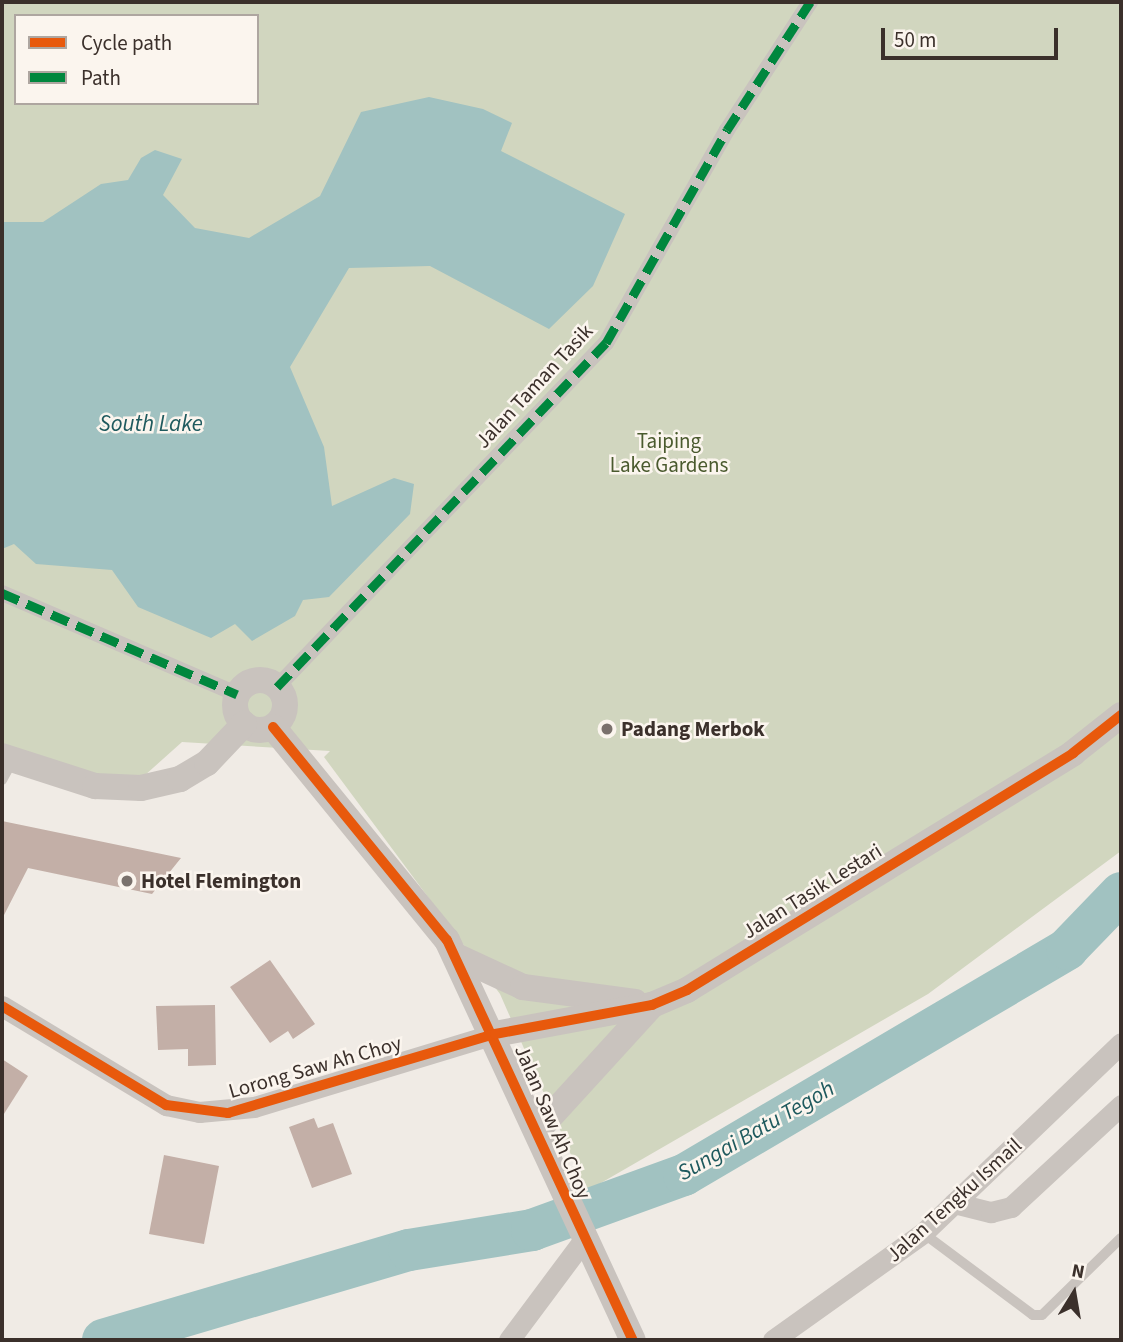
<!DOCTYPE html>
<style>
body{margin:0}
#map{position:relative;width:1123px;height:1342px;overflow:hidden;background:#f0ebe5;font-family:"Source Sans 3",sans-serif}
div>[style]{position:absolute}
.green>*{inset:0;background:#d1d6bf}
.water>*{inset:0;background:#a1c2c1}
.river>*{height:42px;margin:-21px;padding:0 21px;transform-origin:21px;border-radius:21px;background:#a1c2c1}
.building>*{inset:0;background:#c3afa7}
.service>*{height:10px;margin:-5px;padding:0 5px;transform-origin:5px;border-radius:5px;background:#c9c3be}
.pedestrian>*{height:16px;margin:-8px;padding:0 8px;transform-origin:8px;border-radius:8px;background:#c9c3be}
.minor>*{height:21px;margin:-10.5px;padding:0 10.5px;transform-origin:10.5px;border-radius:10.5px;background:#c9c3be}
.tertiary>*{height:26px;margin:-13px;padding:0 13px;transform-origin:13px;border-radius:13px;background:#c9c3be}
.tertiary>.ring{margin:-13px;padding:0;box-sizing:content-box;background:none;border:26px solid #c9c3be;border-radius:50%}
.quiet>*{height:9px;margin-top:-4.5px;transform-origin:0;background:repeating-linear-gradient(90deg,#00873e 0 18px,transparent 0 27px)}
.cycleway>*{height:10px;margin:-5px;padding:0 5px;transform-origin:5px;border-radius:5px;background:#e8590c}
.dots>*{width:19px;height:19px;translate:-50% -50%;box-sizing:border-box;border:4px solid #fbf5ee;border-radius:50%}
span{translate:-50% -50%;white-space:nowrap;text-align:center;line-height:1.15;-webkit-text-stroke:5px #fbf5ee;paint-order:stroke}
.street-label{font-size:21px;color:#3b302b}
.park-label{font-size:21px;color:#4a5a2e}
.poi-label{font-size:21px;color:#3b302b;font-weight:700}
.left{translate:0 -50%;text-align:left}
.water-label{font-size:23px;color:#1f5a5e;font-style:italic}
.frame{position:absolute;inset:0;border:4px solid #3b302b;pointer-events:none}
.legend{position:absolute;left:14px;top:14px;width:245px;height:91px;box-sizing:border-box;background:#fbf5ee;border:2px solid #aea6a0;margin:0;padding:9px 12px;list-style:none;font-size:21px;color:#3b302b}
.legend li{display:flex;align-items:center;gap:14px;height:35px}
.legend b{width:35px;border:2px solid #aea6a0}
.north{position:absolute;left:1039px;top:1258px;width:70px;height:70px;-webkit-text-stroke:5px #fbf5ee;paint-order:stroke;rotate:11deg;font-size:19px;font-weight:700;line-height:28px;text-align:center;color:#3b302b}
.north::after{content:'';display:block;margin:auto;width:24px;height:32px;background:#3b302b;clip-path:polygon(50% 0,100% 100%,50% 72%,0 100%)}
.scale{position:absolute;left:881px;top:28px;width:177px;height:32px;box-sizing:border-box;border:4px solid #3b302b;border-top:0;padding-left:9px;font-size:21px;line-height:24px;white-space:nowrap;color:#3b302b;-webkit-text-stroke:5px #fbf5ee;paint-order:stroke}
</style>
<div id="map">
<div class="green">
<div style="clip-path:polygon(evenodd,2px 2px,1121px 2px,1121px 851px,928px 994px,587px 1191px,500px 994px,324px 757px,330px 751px,182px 742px,144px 776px,111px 779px,2px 749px,2px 2px,16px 16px,257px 16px,257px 103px,16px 103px,16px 16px)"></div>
</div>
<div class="water">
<div style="clip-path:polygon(429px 97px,483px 109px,512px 123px,501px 151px,625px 214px,593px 286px,549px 329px,430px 266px,349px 268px,290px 367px,324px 447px,332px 506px,394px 478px,414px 484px,410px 514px,329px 597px,303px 600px,295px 616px,252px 641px,235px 624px,211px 638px,138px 607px,112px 570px,36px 564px,14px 544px,2px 549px,2px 222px,43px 222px,101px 184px,128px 180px,141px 158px,155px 150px,182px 159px,163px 195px,195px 228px,249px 238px,320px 196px,361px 112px)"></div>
</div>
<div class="river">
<div style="left:103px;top:1340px;width:319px;rotate:-16.4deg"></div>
<div style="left:409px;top:1250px;width:125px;rotate:-9.2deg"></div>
<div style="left:532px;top:1230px;width:162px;rotate:-19.9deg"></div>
<div style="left:684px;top:1175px;width:445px;rotate:-30.5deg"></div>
<div style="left:1067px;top:949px;width:78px;rotate:-46deg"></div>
</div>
<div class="building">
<div style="clip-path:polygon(2px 821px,181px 858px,152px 894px,28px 868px,2px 919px)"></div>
<div style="clip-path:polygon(270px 960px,315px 1024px,293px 1039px,288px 1031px,270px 1043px,230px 987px)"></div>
<div style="clip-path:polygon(215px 1005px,216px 1065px,188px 1066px,188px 1049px,158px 1050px,156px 1006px)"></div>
<div style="clip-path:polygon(2px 1059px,28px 1076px,2px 1117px)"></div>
<div style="clip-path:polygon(314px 1118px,318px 1128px,333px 1123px,352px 1174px,312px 1188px,289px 1127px)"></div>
<div style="clip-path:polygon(164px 1155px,219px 1166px,204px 1244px,149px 1234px)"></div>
</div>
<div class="service">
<div style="left:2px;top:780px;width:21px;rotate:-61deg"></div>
<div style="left:923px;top:1233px;width:137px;rotate:36.7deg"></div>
<div style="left:1033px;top:1315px;width:9px"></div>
<div style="left:1042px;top:1315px;width:110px;rotate:-44.3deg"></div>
</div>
<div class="pedestrian">
<div style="left:2px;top:593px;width:256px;rotate:23.3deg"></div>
<div style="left:277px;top:687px;width:476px;rotate:-46.3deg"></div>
<div style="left:606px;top:343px;width:245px;rotate:-60.4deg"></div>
<div style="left:727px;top:130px;width:153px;rotate:-57deg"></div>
</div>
<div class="minor">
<div style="left:2px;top:1006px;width:192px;rotate:31.1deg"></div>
<div style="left:166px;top:1105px;width:34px;rotate:12deg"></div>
<div style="left:199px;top:1112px;width:55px;rotate:-5.2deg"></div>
<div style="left:254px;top:1107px;width:252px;rotate:-16.9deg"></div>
<div style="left:954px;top:1203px;width:38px;rotate:14deg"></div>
<div style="left:991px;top:1212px;width:21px;rotate:-14deg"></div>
<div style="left:1011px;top:1207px;width:150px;rotate:-42.8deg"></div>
<div style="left:509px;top:1340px;width:122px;rotate:-53.3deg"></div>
<div style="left:773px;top:1340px;width:184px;rotate:-35.5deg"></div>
<div style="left:923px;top:1233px;width:274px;rotate:-43.8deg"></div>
</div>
<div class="tertiary">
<div class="ring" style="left:235px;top:680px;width:24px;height:24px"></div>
<div style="left:273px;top:727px;width:275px;rotate:50.8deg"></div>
<div style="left:447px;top:940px;width:441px;rotate:65.1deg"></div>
<div style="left:2px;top:756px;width:98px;rotate:17.9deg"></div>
<div style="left:95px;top:786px;width:46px;rotate:2.5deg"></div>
<div style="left:141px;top:788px;width:40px;rotate:-13deg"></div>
<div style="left:180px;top:779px;width:31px;rotate:-31deg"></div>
<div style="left:207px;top:763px;width:54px;rotate:-46.5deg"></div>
<div style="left:456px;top:956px;width:74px;rotate:24.8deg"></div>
<div style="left:523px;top:987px;width:113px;rotate:7.6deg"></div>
<div style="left:495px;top:1034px;width:160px;rotate:-10.5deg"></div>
<div style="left:652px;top:1005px;width:38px;rotate:-23deg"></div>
<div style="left:687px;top:990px;width:453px;rotate:-31.5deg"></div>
<div style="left:1073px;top:753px;width:61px;rotate:-38.4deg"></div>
<div style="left:538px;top:1130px;width:169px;rotate:-47.6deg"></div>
</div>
<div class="quiet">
<div style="left:2px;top:593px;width:256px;rotate:23.3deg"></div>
<div style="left:277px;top:687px;width:476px;rotate:-46.3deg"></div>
<div style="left:606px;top:343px;width:245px;rotate:-60.4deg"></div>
<div style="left:727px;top:130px;width:153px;rotate:-57deg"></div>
</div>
<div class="cycleway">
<div style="left:273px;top:727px;width:275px;rotate:50.8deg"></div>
<div style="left:447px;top:940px;width:441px;rotate:65.1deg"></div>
<div style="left:2px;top:1006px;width:192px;rotate:31.1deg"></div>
<div style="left:166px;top:1105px;width:63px;rotate:7.4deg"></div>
<div style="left:228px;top:1113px;width:278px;rotate:-16.5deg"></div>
<div style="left:495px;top:1034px;width:160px;rotate:-10.5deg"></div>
<div style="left:652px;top:1005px;width:38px;rotate:-23deg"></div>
<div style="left:687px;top:990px;width:453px;rotate:-31.5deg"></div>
<div style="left:1073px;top:753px;width:61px;rotate:-38.4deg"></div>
</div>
<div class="dots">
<div style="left:607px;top:729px;background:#7a716c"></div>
<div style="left:127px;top:881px;background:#7a716c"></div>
</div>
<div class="street-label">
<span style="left:534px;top:386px;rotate:-47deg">Jalan Taman Tasik</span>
<span style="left:812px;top:891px;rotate:-32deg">Jalan Tasik Lestari</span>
<span style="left:315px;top:1067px;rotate:-16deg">Lorong Saw Ah Choy</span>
<span style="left:553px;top:1122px;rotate:67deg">Jalan Saw Ah Choy</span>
<span style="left:954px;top:1200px;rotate:-42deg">Jalan Tengku Ismail</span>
</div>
<div class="park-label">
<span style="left:669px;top:453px">Taiping<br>Lake Gardens</span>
</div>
<div class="poi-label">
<span class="left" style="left:621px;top:729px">Padang Merbok</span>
<span class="left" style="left:141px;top:881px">Hotel Flemington</span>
</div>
<div class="water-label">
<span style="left:151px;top:424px">South Lake</span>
<span style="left:756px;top:1131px;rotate:-30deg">Sungai Batu Tegoh</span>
</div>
<div class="frame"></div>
<ul class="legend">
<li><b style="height:9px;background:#e8590c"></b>Cycle path</li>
<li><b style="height:9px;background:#00873e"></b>Path</li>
</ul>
<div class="north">N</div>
<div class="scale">50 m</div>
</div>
